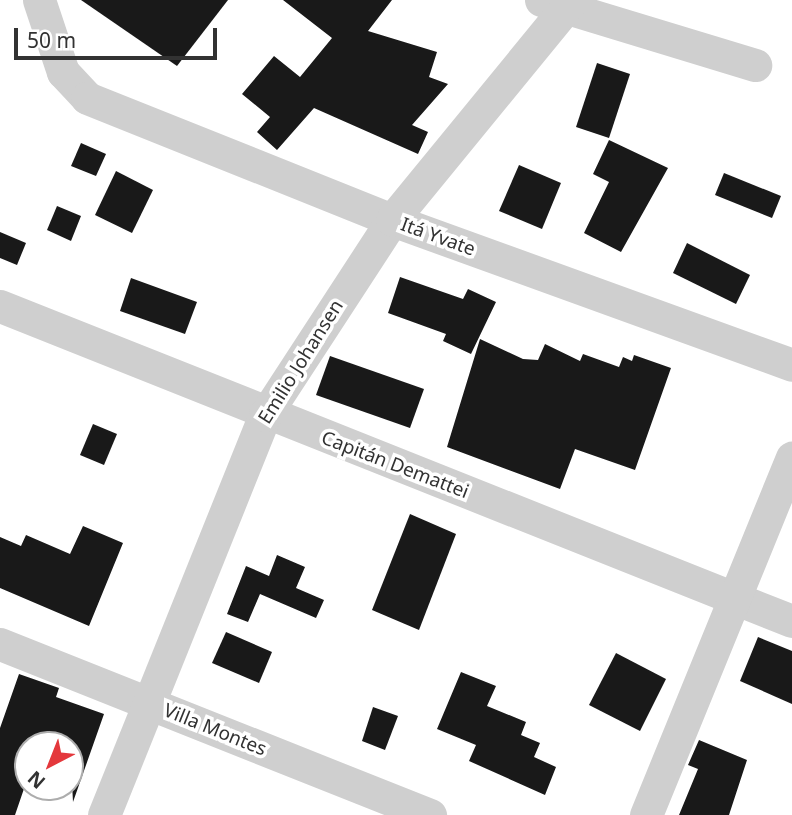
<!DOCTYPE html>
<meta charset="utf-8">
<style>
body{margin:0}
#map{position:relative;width:792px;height:815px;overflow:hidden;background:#fff;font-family:"Noto Sans",sans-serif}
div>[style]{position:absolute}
.building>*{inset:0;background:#191919}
.minor>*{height:33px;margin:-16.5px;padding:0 16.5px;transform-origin:16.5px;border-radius:16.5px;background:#cfcfcf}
span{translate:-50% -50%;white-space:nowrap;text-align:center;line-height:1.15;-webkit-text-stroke:7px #fff;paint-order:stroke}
.street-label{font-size:19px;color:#323232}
.north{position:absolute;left:14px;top:731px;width:70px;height:70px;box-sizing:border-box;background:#fff;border:2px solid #adadad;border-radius:50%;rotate:222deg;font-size:19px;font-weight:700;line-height:28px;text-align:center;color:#323232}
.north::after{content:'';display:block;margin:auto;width:24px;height:32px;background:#e4383c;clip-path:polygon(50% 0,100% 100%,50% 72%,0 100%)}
.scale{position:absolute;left:14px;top:28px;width:203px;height:32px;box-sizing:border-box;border:4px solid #323232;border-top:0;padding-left:9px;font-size:21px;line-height:24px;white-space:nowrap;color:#323232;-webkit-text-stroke:5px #fff;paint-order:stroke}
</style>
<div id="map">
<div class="building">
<div style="clip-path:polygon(81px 0,228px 0,177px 66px)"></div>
<div style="clip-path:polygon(283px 0,392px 0,368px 31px,437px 52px,429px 77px,448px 84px,412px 125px,428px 132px,418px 154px,314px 108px,277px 150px,257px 132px,270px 117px,242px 94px,274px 56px,300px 77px,332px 38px)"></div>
<div style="clip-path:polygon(597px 63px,630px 74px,609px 138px,576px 127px)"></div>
<div style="clip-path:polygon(609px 140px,668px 168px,621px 252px,584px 233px,609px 182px,593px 174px)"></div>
<div style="clip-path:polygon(81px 143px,106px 154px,96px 176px,71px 166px)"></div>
<div style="clip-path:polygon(519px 165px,561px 183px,542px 229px,499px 211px)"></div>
<div style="clip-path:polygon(116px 171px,153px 190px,132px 233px,95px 215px)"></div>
<div style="clip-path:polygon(724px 173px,781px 196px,772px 218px,715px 195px)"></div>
<div style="clip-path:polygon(57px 206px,81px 216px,71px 241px,47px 230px)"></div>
<div style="clip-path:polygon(0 232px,26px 243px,17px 265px,0 258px)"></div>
<div style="clip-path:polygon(687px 243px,750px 275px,736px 304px,673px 273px)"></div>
<div style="clip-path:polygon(400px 277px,463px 299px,468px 289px,496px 302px,471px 354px,443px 341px,446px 334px,388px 313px)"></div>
<div style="clip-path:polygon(131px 278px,197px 302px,185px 334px,120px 311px)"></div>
<div style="clip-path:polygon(480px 339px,523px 359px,538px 360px,545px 344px,580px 361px,583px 354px,619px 367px,623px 357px,632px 361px,634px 355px,671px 368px,635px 470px,575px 449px,560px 489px,447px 447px)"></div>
<div style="clip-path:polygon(330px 356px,424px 389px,410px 428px,316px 395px)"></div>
<div style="clip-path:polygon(93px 424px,117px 434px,104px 465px,80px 455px)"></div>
<div style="clip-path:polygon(410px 514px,456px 534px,419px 630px,372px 610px)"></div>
<div style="clip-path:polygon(83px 526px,123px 543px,89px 626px,0 588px,0 537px,21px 546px,26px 535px,70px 554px)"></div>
<div style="clip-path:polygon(277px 555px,305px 567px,296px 588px,324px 600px,316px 618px,260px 594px,248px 622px,227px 614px,246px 566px,269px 576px)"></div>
<div style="clip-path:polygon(226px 632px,272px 652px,259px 683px,212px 663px)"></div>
<div style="clip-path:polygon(758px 637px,792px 651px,792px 704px,740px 681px)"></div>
<div style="clip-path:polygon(616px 653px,666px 679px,640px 731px,589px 705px)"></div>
<div style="clip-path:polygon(461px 672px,496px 686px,487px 706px,526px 722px,521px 735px,540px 743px,534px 757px,556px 767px,545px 795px,469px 761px,476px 745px,437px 729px)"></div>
<div style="clip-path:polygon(19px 674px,59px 688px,56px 697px,104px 714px,73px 802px,70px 745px,28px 745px,28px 777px,15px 815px,0 815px,0 728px)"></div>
<div style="clip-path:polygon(373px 707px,398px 716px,385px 750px,362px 741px)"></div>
<div style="clip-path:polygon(699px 740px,747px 760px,729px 815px,679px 815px,698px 769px,688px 765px)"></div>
</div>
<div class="minor">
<div style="left:39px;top:0;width:76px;rotate:71.6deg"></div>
<div style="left:63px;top:72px;width:35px;rotate:47deg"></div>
<div style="left:87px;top:98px;width:328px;rotate:21.8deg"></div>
<div style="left:392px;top:220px;width:425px;rotate:19.9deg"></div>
<div style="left:541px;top:0;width:224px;rotate:16.9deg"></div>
<div style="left:0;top:306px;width:852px;rotate:21.69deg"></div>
<div style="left:0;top:644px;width:463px;rotate:21.7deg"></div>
<div style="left:104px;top:815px;width:431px;rotate:-68.1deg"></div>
<div style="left:265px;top:415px;width:233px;rotate:-56.9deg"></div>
<div style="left:392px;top:220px;width:284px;rotate:-50.7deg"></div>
<div style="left:646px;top:815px;width:386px;rotate:-67.8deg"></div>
</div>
<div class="street-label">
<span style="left:438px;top:237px;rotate:20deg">Itá Yvate</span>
<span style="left:301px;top:362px;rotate:-58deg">Emilio Johansen</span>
<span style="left:395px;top:465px;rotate:21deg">Capitán Demattei</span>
<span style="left:215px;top:730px;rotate:22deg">Villa Montes</span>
</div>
<div class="north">N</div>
<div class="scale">50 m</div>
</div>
